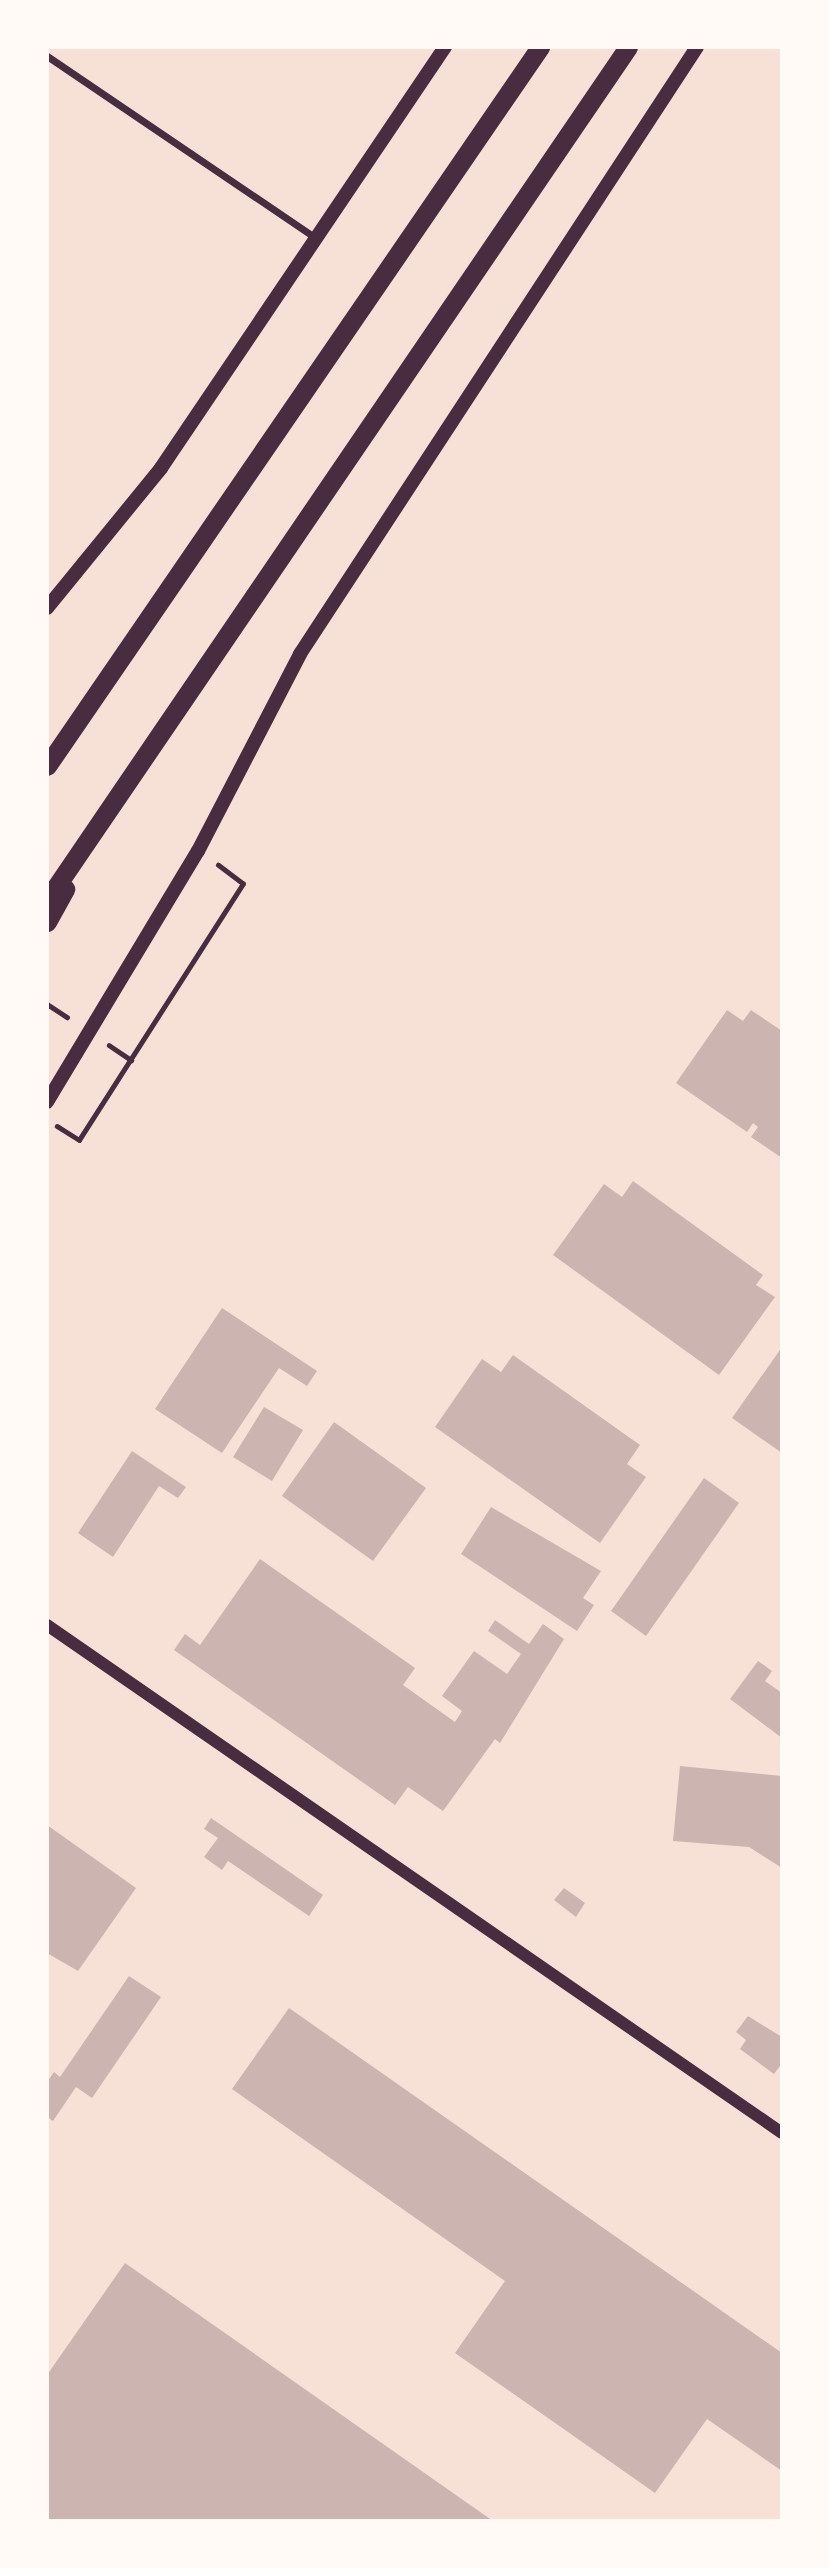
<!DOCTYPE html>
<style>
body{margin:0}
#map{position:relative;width:829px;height:2568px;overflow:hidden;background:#f7e1d7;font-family:"Open Sans",sans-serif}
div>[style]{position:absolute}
.building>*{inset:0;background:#ccb4b1}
.path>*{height:4.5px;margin:-2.25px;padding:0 2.25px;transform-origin:2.25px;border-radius:2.25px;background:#4a2c40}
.minor>*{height:7px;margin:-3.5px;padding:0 3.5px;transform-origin:3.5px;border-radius:3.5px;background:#4a2c40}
.tertiary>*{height:12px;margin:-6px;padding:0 6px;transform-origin:6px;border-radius:6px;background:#4a2c40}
.secondary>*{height:14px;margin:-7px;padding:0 7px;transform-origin:7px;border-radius:7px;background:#4a2c40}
.trunk>*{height:19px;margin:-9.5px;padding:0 9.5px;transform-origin:9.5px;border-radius:9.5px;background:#4a2c40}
span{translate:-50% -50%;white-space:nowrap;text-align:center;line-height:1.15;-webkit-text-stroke:7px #fffaf5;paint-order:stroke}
.frame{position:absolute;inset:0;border:49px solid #fffaf5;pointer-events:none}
</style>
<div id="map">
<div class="building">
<div style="clip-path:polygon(727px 1010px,743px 1021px,751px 1010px,782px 1031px,782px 1158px,751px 1137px,758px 1127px,753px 1123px,747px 1132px,676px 1083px)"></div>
<div style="clip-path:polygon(633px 1181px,763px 1275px,756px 1285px,775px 1297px,719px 1375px,553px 1255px,604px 1184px,622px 1197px)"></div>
<div style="clip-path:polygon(222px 1308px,317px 1371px,307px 1386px,279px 1368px,222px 1453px,155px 1409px)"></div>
<div style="clip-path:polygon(782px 1347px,782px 1453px,732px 1418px)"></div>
<div style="clip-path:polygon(513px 1355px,640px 1445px,627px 1464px,646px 1477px,600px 1543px,435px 1427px,482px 1359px,501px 1372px)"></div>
<div style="clip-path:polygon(264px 1407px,303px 1430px,272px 1481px,233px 1457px)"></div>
<div style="clip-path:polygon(334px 1422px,426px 1488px,373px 1561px,282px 1496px)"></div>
<div style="clip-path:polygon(132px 1451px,186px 1487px,178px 1498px,159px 1486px,113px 1557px,78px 1533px)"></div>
<div style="clip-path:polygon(704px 1478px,739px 1503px,646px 1636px,611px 1611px)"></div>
<div style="clip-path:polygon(491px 1507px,601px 1571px,583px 1598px,594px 1605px,577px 1631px,461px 1554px)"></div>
<div style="clip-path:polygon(260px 1559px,415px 1668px,403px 1685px,455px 1722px,462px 1711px,442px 1696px,474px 1651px,507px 1674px,521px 1654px,488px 1631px,495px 1620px,529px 1644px,543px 1624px,564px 1639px,500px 1743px,495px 1739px,443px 1811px,408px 1787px,395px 1805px,174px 1650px,185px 1634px,200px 1645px)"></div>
<div style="clip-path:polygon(758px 1661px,772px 1671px,765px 1681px,782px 1693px,782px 1738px,730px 1699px)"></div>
<div style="clip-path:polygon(680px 1766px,782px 1776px,782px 1868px,749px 1847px,673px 1841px)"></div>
<div style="clip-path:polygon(211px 1818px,323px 1895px,309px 1916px,228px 1861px,222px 1870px,204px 1857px,218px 1838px,204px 1829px)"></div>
<div style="clip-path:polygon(47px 1825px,136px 1888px,78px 1971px,47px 1953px)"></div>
<div style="clip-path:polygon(564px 1888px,585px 1903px,576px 1917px,554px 1900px)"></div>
<div style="clip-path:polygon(129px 1976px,161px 1997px,92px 2098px,76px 2087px,53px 2121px,47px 2117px,47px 2082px,54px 2072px,60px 2077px)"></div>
<div style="clip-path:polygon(289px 2008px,782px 2353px,782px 2471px,707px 2419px,655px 2493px,455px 2353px,505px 2281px,232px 2089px)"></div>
<div style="clip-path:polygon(748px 2016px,782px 2037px,782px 2063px,774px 2074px,740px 2049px,746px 2040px,736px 2032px)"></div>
<div style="clip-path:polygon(125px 2263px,493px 2521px,47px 2521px,47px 2375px)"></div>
</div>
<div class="path">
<div style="left:47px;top:1004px;width:24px;rotate:33deg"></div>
<div style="left:109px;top:1045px;width:27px;rotate:34deg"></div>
<div style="left:57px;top:1126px;width:26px;rotate:32deg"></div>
<div style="left:79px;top:1140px;width:304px;rotate:-57.4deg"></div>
<div style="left:243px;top:884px;width:31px;rotate:-143deg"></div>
</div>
<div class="minor">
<div style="left:47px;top:56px;width:323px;rotate:34.1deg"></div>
</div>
<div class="tertiary">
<div style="left:47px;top:1625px;width:893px;rotate:34.65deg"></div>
</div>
<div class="secondary">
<div style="left:47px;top:608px;width:181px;rotate:-50.8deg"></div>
<div style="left:161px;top:468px;width:508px;rotate:-56deg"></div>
<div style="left:47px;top:1102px;width:293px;rotate:-59deg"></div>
<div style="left:198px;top:851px;width:222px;rotate:-62.6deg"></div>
<div style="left:300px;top:654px;width:725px;rotate:-56.81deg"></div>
</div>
<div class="trunk">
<div style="left:47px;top:766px;width:872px;rotate:-55.56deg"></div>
<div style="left:47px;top:900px;width:1032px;rotate:-55.74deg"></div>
<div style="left:47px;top:922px;width:38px;rotate:-61deg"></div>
</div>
<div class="frame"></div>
</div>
